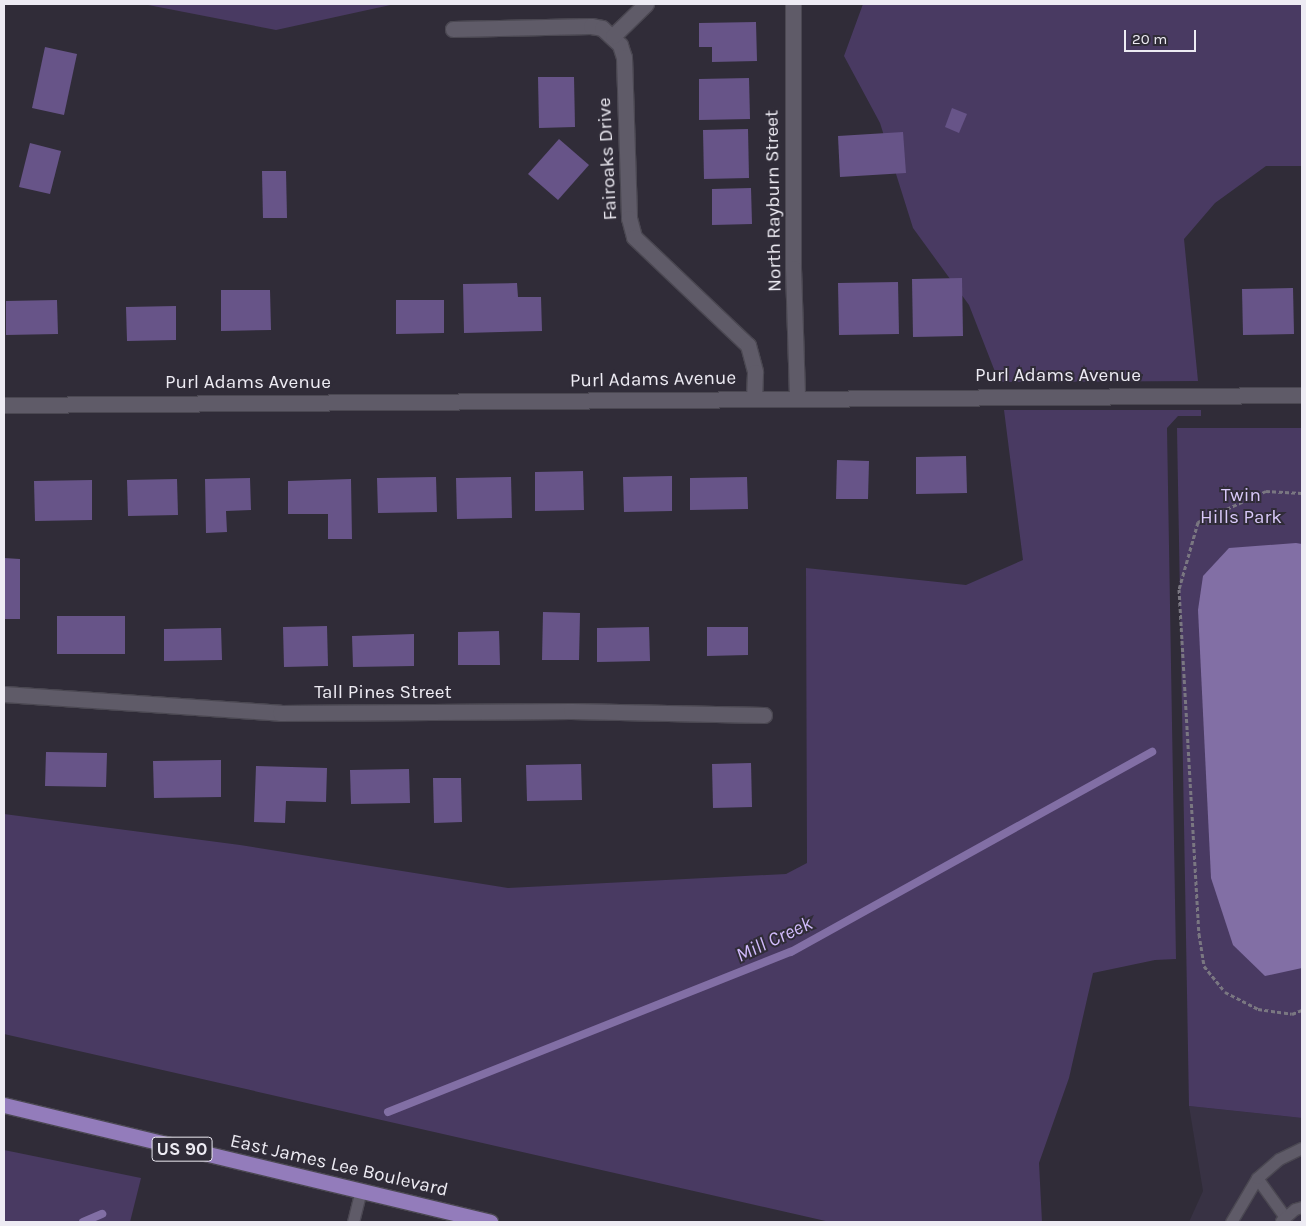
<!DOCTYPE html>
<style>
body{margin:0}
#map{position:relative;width:1306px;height:1226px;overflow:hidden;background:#302c38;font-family:Karla,sans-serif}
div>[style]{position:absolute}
.built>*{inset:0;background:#383244}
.green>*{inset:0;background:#493a62}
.water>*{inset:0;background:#826fa5}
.stream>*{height:8px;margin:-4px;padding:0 4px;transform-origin:4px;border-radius:4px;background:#826fa5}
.building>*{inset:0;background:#675488}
.path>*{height:3px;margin-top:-1.5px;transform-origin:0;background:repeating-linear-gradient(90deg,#7a7781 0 4px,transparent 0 6.5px)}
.roads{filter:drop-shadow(1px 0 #4b4852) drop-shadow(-1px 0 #4b4852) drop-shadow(0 1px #4b4852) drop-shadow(0 -1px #4b4852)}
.lane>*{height:11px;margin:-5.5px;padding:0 5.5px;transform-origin:5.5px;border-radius:5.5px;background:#5f5b68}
.street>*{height:15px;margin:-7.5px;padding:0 7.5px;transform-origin:7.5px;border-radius:7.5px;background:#5f5b68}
.primary>*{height:15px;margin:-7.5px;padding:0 7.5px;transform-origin:7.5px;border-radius:7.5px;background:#937cbb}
span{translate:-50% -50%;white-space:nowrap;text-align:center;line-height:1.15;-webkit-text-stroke:4px #302c38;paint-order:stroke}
.shield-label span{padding:1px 4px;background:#302c38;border:1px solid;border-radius:4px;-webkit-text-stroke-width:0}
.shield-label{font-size:18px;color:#edebf3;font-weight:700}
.street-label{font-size:19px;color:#edebf3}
.park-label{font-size:19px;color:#d9c9f9}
.water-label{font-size:20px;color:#d1bbfb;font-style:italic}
.frame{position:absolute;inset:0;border:5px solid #edebf3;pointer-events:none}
.scale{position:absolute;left:1124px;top:30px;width:72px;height:22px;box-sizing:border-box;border:2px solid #edebf3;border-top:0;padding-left:6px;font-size:15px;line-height:18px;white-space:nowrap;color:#edebf3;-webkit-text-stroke:4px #302c38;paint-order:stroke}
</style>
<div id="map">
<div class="built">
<div style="clip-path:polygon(1189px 1106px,1302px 1118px,1302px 1222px,1189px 1222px,1203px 1191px)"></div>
</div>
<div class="green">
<div style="clip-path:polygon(143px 4px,395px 4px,276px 30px)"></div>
<div style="clip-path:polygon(863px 4px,1302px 4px,1302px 166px,1266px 166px,1215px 203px,1184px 239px,1198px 381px,999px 382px,969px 305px,913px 228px,880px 123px,844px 56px)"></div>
<div style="clip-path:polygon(1004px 410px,1201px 410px,1201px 416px,1178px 416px,1167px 428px,1176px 959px,1155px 960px,1093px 973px,1069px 1078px,1039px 1163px,1042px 1222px,830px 1222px,4px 1034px,4px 814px,240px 845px,508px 888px,786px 874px,807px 863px,806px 568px,966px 585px,1023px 560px)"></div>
<div style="clip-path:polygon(1177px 428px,1302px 428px,1302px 1118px,1189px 1106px)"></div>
<div style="clip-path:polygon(4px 1150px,141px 1178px,130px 1222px,4px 1222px)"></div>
</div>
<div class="water">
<div style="clip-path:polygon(1296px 543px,1302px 544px,1302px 968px,1265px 976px,1233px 945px,1211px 878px,1198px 610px,1203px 576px,1229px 548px)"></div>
</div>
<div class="stream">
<div style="left:388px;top:1112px;width:434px;rotate:-21.7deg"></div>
<div style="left:791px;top:952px;width:413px;rotate:-29deg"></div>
<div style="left:83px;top:1222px;width:21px;rotate:-23deg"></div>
</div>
<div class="building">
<div style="clip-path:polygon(756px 22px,757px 61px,712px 62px,712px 47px,699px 47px,699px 23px)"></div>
<div style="clip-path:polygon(45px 47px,77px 54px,64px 115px,32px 108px)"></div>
<div style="clip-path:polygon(538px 77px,574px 77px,575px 127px,539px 128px)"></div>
<div style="clip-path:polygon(749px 78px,750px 119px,699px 120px,699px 79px)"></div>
<div style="clip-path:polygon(952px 108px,967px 114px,959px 133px,945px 127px)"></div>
<div style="clip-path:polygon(748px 129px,749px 178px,704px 179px,703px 130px)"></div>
<div style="clip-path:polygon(903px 132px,906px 173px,840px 177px,838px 136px)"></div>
<div style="clip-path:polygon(559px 139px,589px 165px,558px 200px,528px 174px)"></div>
<div style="clip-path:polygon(30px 143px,61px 151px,50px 194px,19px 187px)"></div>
<div style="clip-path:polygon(262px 171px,286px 171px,287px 218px,263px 218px)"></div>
<div style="clip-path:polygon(751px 188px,752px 224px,712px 225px,712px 189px)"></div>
<div style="clip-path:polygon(962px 278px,963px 336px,913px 337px,912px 279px)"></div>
<div style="clip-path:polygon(898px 282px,899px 334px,839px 335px,838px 283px)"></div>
<div style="clip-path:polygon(517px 283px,518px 297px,541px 297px,542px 331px,464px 333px,463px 284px)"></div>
<div style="clip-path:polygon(1293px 288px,1294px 334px,1243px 335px,1242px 289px)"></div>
<div style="clip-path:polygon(221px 290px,270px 290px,271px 330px,221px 331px)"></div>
<div style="clip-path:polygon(57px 300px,58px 334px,6px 335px,6px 301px)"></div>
<div style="clip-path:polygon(396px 300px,444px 300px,444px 333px,396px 334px)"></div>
<div style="clip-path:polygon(176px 306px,176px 340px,127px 341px,126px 307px)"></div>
<div style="clip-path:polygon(966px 456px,967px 493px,916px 494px,916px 457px)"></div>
<div style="clip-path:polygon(837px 460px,869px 461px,868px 499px,836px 499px)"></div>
<div style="clip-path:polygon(583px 471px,584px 510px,535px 511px,535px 472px)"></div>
<div style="clip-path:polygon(672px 476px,672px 511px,624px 512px,623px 477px)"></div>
<div style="clip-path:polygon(436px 477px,437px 512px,378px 513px,377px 478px)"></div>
<div style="clip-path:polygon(511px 477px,512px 518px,457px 519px,456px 478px)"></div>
<div style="clip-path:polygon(747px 477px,748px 509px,690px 510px,690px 478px)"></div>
<div style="clip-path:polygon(250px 478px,251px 510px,226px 511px,227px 532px,206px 533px,205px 479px)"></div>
<div style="clip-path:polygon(177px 479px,178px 515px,128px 516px,127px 480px)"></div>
<div style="clip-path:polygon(351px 479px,352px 539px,328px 539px,328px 514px,288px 514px,288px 481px)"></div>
<div style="clip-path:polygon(92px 480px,92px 520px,35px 521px,34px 481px)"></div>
<div style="clip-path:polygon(4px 558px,20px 559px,20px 619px,4px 619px)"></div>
<div style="clip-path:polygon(543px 612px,580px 613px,579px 660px,542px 660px)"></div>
<div style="clip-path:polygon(57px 616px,125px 616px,125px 654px,57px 654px)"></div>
<div style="clip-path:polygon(327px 626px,328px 666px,284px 667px,283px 627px)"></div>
<div style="clip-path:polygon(649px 627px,650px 661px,597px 662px,597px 628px)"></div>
<div style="clip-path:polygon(707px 627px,748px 627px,748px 655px,707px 656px)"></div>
<div style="clip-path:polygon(221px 628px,222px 660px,164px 661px,164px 629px)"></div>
<div style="clip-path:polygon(499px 631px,500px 665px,458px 665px,458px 632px)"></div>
<div style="clip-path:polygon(414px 634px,414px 666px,353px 667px,352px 636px)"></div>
<div style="clip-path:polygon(46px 752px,107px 753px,106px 787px,45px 786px)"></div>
<div style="clip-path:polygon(221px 760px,221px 797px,154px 798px,153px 761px)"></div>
<div style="clip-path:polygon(751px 763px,752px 807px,713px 808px,712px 764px)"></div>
<div style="clip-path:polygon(581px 764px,582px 800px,527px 801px,526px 765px)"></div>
<div style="clip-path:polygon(256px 766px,327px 768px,326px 802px,286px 801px,285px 823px,254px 822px)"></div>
<div style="clip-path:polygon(409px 769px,410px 803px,351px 804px,350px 770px)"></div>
<div style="clip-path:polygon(433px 778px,461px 778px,462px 822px,434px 823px)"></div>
</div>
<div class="path">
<div style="left:1302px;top:493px;width:36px;rotate:-177deg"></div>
<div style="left:1266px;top:491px;width:75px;rotate:155.5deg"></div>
<div style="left:1198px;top:522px;width:70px;rotate:105.8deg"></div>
<div style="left:1179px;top:589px;width:346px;rotate:86.7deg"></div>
<div style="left:1199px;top:934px;width:32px;rotate:81deg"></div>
<div style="left:1204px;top:966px;width:33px;rotate:51deg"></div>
<div style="left:1225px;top:992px;width:37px;rotate:27deg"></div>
<div style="left:1258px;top:1009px;width:34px;rotate:8deg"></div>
<div style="left:1292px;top:1014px;width:11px;rotate:-22deg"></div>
</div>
<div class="roads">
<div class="lane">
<div style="left:1257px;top:1178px;width:48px;rotate:54.3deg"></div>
<div style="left:1281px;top:1221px;width:18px;rotate:-41deg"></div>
<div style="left:1295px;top:1209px;width:7px;rotate:-16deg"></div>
<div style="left:353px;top:1222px;width:32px;rotate:-76deg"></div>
<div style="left:1231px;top:1222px;width:51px;rotate:-59.4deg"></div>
<div style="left:1257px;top:1178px;width:29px;rotate:-41deg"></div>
<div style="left:1279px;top:1159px;width:25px;rotate:-26deg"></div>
</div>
<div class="street">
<div style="left:793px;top:4px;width:264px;rotate:90deg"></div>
<div style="left:793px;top:268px;width:130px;rotate:88.2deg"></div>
<div style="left:453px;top:29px;width:138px;rotate:-1.2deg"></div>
<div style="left:591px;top:26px;width:11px;rotate:10deg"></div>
<div style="left:602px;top:28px;width:25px;rotate:43deg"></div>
<div style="left:620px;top:45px;width:13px;rotate:72deg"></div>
<div style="left:624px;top:57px;width:161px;rotate:88.2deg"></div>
<div style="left:629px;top:218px;width:20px;rotate:75deg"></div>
<div style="left:634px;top:237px;width:157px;rotate:43.5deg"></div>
<div style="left:748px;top:345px;width:28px;rotate:75deg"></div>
<div style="left:755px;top:372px;width:26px;rotate:92deg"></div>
<div style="left:613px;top:36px;width:46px;rotate:-44.1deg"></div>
<div style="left:4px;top:405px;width:1298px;rotate:-0.44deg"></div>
<div style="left:4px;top:694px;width:277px;rotate:3.9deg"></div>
<div style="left:280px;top:713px;width:291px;rotate:-0.4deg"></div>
<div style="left:571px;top:711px;width:193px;rotate:1.2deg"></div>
</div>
<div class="primary">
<div style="left:4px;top:1105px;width:500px;rotate:13.5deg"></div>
</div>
</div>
<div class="shield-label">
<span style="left:182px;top:1149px">US 90</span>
</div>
<div class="street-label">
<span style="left:608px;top:159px;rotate:-93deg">Fairoaks Drive</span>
<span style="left:774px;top:201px;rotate:-91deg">North Rayburn Street</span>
<span style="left:1058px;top:376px">Purl Adams Avenue</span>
<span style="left:653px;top:380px;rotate:-1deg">Purl Adams Avenue</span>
<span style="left:248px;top:383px">Purl Adams Avenue</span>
<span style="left:383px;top:693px">Tall Pines Street</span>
<span style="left:339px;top:1166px;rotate:13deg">East James Lee Boulevard</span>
</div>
<div class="park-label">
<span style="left:1241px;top:507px">Twin<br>Hills Park</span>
</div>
<div class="water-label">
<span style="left:774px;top:939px;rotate:-25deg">Mill Creek</span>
</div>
<div class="frame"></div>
<div class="scale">20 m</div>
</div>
